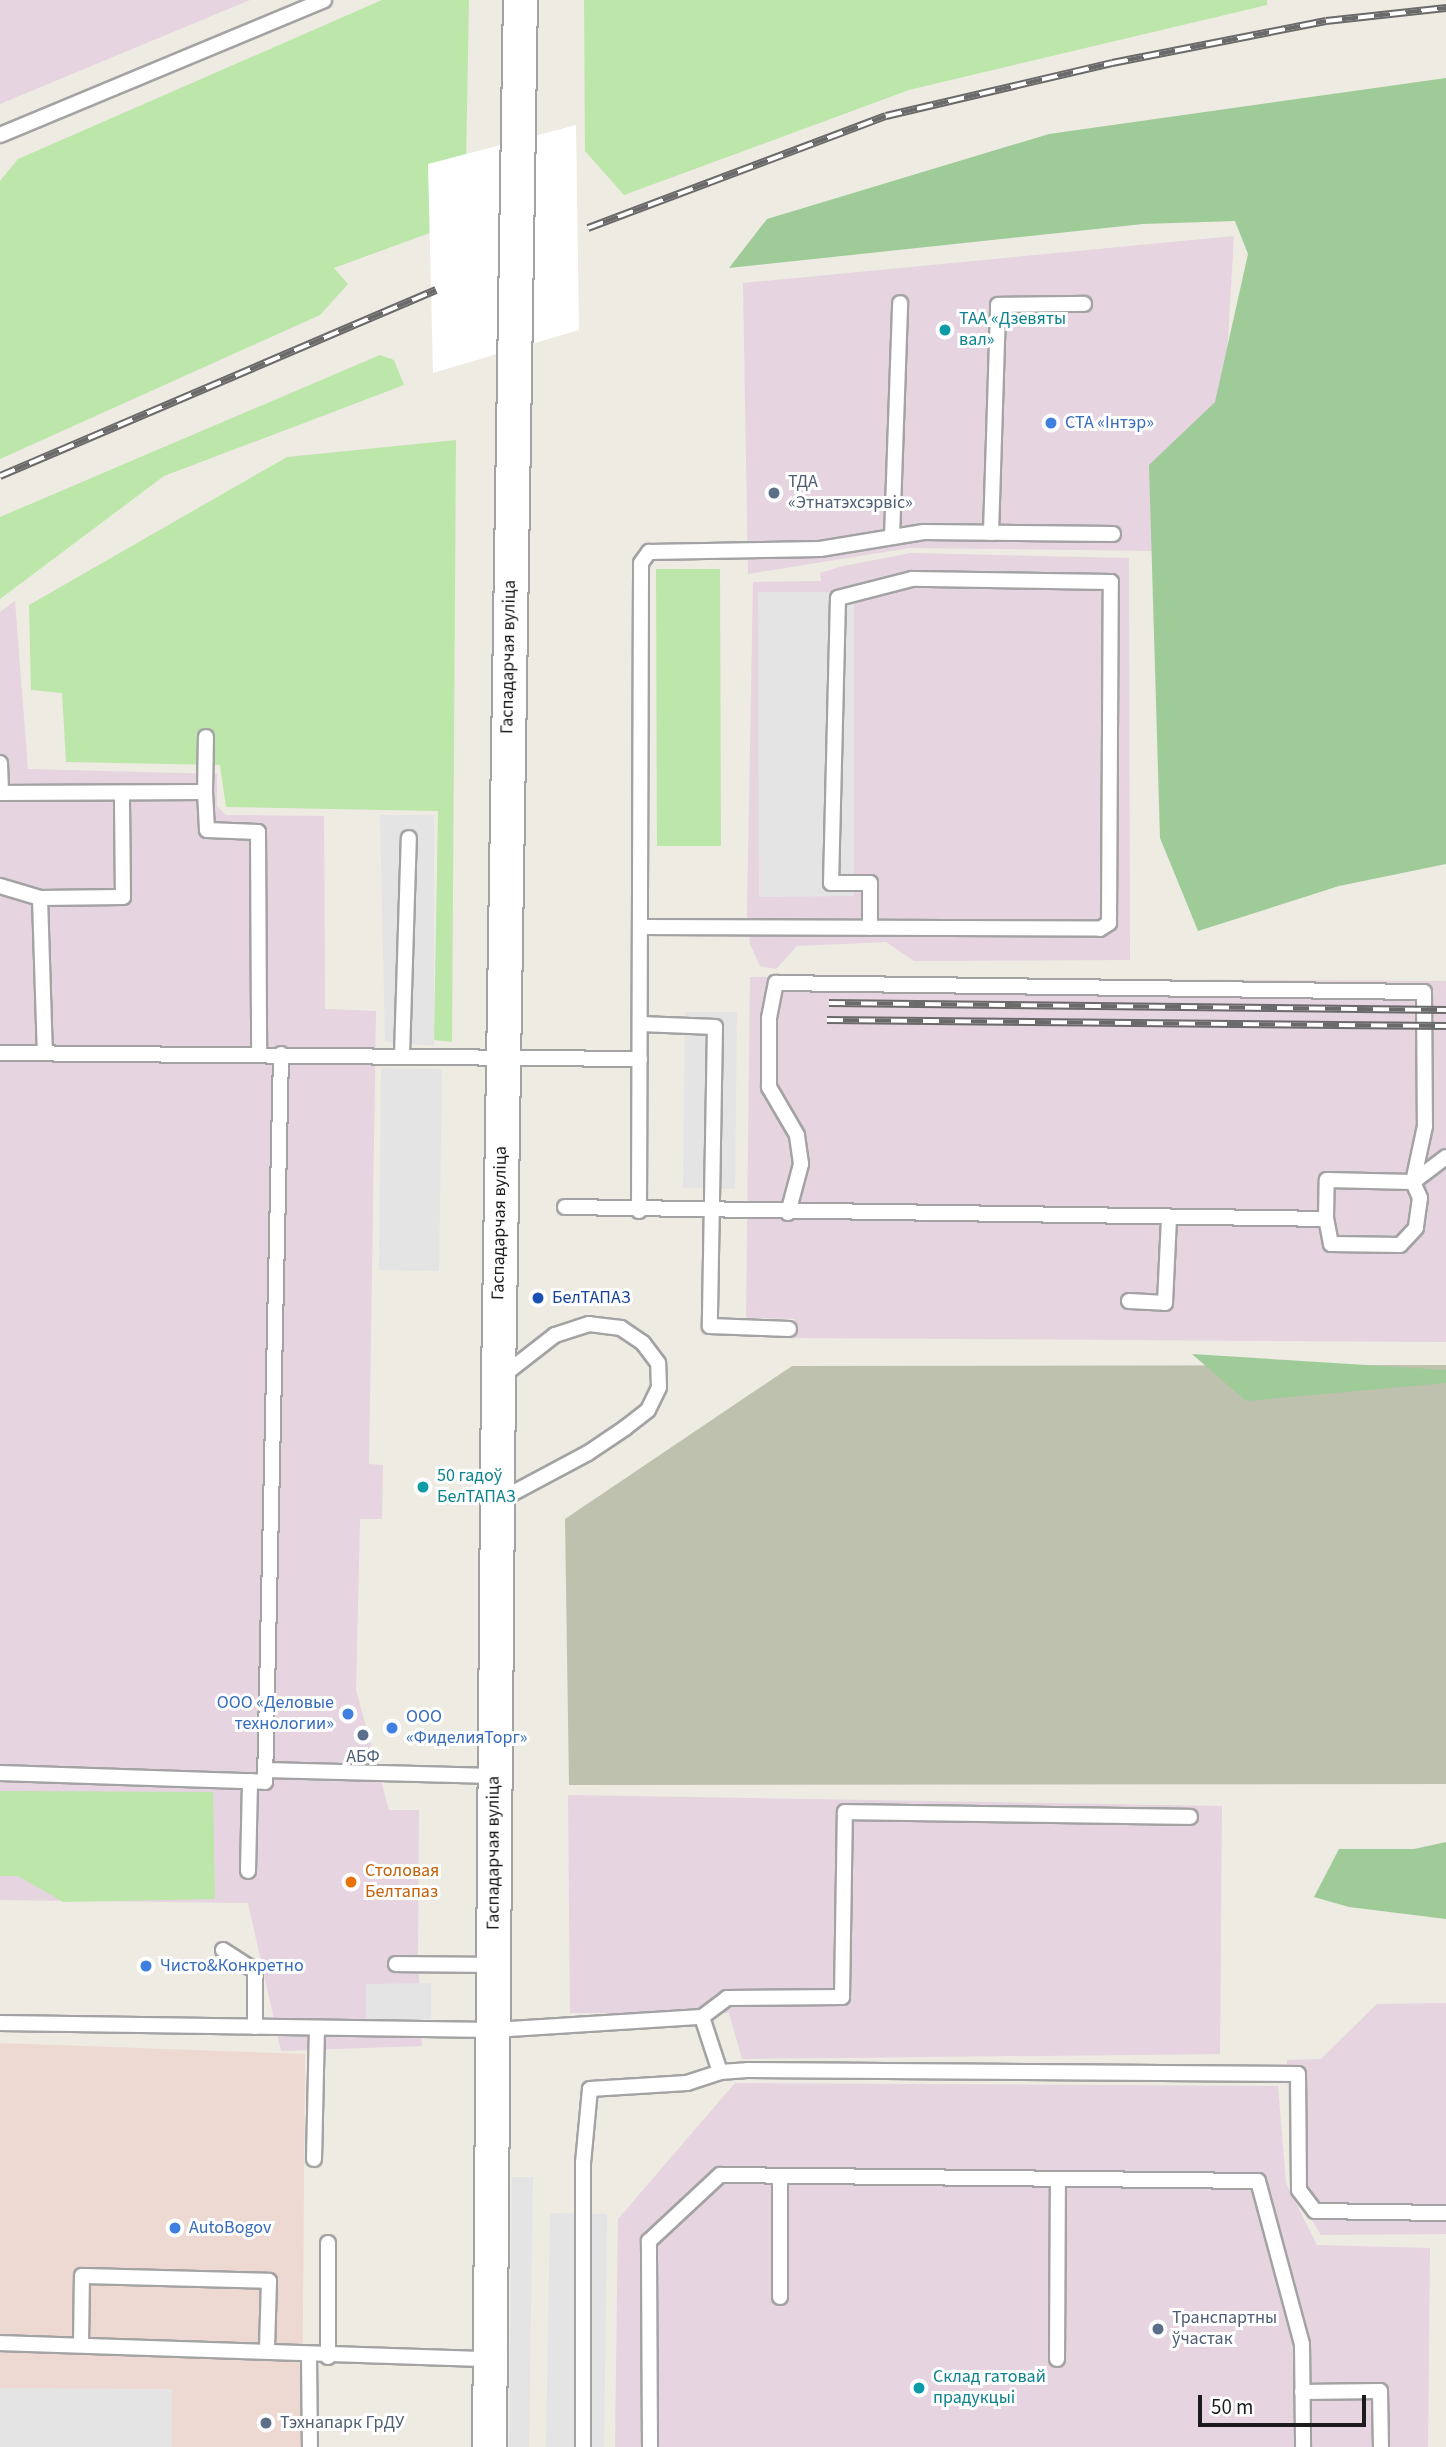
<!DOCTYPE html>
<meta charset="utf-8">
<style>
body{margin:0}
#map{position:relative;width:1446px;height:2447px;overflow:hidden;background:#edebe2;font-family:"Source Sans 3",sans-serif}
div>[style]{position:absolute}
.commercial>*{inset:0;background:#eed8d2}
.industrial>*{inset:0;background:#e6d4e0}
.construction>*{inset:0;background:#bec1ae}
.grass>*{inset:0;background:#bde6aa}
.forest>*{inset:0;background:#9fcb99}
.parking>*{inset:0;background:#e4e4e4}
.pier>*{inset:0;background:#fff}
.roads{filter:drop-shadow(2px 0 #a3a3a3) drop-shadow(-2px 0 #a3a3a3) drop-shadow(0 2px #a3a3a3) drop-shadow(0 -2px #a3a3a3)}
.service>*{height:14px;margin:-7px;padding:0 7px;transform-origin:7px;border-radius:7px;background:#fff}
.tertiary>*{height:33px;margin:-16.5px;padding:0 16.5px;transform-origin:16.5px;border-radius:16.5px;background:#fff}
.rail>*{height:8px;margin-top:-4px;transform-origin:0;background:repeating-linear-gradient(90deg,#fff 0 16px,#6a6a6a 0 32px);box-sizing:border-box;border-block:2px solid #6a6a6a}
.dots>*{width:19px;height:19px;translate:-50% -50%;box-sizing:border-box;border:4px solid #fff;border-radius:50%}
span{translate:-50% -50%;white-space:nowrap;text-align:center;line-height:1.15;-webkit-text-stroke:6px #fff;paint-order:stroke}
.culture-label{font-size:18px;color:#0d838f}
.left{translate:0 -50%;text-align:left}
.shop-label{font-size:18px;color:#366cbe}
.right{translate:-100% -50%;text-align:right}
.service-label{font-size:18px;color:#4e5e75}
.street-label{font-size:18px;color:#1c1c1c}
.transit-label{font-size:18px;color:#164399}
.food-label{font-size:18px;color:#c56008}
.scale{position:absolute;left:1198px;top:2395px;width:168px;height:32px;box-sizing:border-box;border:4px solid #1c1c1c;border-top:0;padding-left:9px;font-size:21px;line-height:24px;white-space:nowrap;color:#1c1c1c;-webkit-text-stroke:5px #fff;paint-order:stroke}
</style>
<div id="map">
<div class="commercial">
<div style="clip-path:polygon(0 2043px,305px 2054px,302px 2447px,0 2447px)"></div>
</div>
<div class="industrial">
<div style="clip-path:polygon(0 0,250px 0,0 104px)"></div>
<div style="clip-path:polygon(1234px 236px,1224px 406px,1163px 551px,910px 548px,748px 574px,743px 283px)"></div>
<div style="clip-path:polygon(911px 553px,1129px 558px,1130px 960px,914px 961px,886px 942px,797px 946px,776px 969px,760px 966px,750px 944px,747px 913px,753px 582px,821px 581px,820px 573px,843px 566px)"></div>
<div style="clip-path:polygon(15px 601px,28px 769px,217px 774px,217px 806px,226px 815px,324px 816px,325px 1009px,376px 1011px,369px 1464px,383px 1465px,382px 1519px,360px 1519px,356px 1690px,389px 1810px,419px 1810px,418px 1954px,422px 2046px,281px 2051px,248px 1903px,0 1900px,0 612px)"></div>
<div style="clip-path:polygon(750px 977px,1446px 981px,1446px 1342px,795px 1338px,795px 1319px,746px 1318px)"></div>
<div style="clip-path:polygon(568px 1795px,1222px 1806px,1220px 2054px,742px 2059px,729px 2013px,570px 2013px)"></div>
<div style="clip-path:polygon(1446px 2003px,1446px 2234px,1321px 2235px,1291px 2186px,1287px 2060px,1321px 2059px,1377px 2004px)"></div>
<div style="clip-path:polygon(735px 2083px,1278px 2086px,1286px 2183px,1317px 2245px,1430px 2248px,1428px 2447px,615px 2447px,618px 2219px)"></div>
</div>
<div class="construction">
<div style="clip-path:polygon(1446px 1365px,1446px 1784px,569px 1785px,565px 1519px,792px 1366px)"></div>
</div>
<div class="grass">
<div style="clip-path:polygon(382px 0,469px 0,465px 220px,334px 268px,348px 284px,320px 315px,0 459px,0 181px,18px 159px)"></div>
<div style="clip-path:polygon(584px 0,1267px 0,1267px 5px,909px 90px,624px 195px,585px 151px)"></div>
<div style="clip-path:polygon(380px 355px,394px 360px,404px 385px,164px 476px,0 599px,0 517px)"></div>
<div style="clip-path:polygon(456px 440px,452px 1042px,434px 1040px,438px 811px,226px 807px,220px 765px,66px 762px,62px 693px,31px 690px,29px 605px,287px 457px)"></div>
<div style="clip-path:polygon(656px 569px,720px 569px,721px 846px,657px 846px)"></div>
<div style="clip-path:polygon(0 1791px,213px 1792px,215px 1899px,63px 1902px,18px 1876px,0 1876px)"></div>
</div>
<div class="forest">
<div style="clip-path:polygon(1446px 78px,1446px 864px,1339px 886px,1198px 931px,1160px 838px,1149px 465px,1215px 402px,1248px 254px,1235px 221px,1143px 224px,729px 268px,767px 219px,1049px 134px)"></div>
<div style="clip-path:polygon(1192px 1354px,1446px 1370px,1446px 1383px,1246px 1401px)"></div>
<div style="clip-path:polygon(1446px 1842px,1446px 1919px,1349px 1907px,1314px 1897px,1339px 1849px,1414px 1849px)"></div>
</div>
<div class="parking">
<div style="clip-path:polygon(758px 592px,854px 592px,854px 896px,759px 897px)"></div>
<div style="clip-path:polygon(380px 815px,434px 815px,434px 1046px,385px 1041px)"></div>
<div style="clip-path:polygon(685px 1012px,737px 1012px,735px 1189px,683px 1188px)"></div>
<div style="clip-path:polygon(381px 1068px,442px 1069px,439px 1271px,379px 1270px)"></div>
<div style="clip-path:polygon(431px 1983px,431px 2019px,366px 2021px,366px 1984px)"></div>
<div style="clip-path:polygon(512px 2177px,533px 2177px,529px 2447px,509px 2447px)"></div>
<div style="clip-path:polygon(550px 2213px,607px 2214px,604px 2447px,546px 2447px)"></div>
<div style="clip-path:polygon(0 2388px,172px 2389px,172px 2447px,0 2447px)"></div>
</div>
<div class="pier">
<div style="clip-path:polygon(576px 125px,579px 330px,433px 373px,428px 164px)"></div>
</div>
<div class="roads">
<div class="service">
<div style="left:0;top:135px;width:351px;rotate:-22.6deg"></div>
<div style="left:991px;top:533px;width:228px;rotate:-88.2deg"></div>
<div style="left:998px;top:305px;width:86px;rotate:-0.7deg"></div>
<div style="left:892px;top:537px;width:234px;rotate:-88deg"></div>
<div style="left:0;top:763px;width:28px;rotate:88deg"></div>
<div style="left:205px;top:792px;width:55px;rotate:-89deg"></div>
<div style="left:0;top:793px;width:205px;rotate:-0.3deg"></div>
<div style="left:205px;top:792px;width:38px;rotate:87deg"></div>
<div style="left:207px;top:830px;width:51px;rotate:2.2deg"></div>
<div style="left:258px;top:832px;width:222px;rotate:89.7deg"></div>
<div style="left:0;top:886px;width:42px;rotate:16.7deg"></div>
<div style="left:40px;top:898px;width:155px;rotate:88.2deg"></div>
<div style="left:40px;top:898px;width:83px;rotate:-0.7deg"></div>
<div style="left:123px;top:897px;width:104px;rotate:-90.6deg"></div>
<div style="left:641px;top:927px;width:459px;rotate:0.2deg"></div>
<div style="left:1100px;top:929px;width:11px;rotate:-34deg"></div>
<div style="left:1109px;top:923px;width:341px;rotate:-89.7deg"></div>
<div style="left:1111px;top:582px;width:199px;rotate:-179.1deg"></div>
<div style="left:912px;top:579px;width:76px;rotate:165.6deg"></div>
<div style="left:838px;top:598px;width:285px;rotate:91.4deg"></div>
<div style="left:831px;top:883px;width:39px"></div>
<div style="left:870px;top:883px;width:45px;rotate:90deg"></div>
<div style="left:641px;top:1024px;width:74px;rotate:2.3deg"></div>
<div style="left:715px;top:1027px;width:299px;rotate:91deg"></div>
<div style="left:710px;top:1326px;width:79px;rotate:2.2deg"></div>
<div style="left:0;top:1053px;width:640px;rotate:0.54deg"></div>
<div style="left:402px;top:1055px;width:217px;rotate:-88.2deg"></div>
<div style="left:565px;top:1207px;width:761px;rotate:0.9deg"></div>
<div style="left:1326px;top:1219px;width:39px;rotate:-89deg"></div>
<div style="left:1327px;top:1180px;width:86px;rotate:1.3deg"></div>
<div style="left:1413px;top:1182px;width:41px;rotate:-37.1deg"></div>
<div style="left:639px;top:1211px;width:648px;rotate:-89.82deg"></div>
<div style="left:641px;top:563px;width:14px;rotate:-54deg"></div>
<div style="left:649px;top:552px;width:171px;rotate:-1deg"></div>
<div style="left:820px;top:549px;width:105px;rotate:-9.3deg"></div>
<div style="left:924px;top:532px;width:189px;rotate:0.6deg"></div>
<div style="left:788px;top:1213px;width:51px;rotate:-75.1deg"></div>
<div style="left:801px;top:1164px;width:29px;rotate:-98deg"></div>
<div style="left:797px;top:1135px;width:56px;rotate:-120.3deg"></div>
<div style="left:769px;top:1087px;width:69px;rotate:-90deg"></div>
<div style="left:769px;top:1018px;width:36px;rotate:-79deg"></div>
<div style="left:776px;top:983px;width:648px;rotate:0.8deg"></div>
<div style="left:1424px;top:992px;width:134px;rotate:89.6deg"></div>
<div style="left:1425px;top:1126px;width:57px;rotate:102.1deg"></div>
<div style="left:1413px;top:1182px;width:17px;rotate:66deg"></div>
<div style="left:1420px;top:1198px;width:30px;rotate:98deg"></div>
<div style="left:1416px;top:1228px;width:23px;rotate:133deg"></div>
<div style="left:1400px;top:1245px;width:69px;rotate:-179.2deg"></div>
<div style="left:1331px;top:1244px;width:25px;rotate:-101deg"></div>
<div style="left:1129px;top:1301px;width:36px;rotate:3deg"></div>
<div style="left:1165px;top:1303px;width:86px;rotate:-87.3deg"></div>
<div style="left:498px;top:1501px;width:102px;rotate:-28.1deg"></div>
<div style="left:588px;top:1453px;width:45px;rotate:-34deg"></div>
<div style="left:625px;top:1428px;width:29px;rotate:-38deg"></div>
<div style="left:648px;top:1410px;width:25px;rotate:-64deg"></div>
<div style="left:659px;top:1387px;width:24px;rotate:-92deg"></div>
<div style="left:658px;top:1363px;width:25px;rotate:-127deg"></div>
<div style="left:643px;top:1343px;width:27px;rotate:-146deg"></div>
<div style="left:621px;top:1328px;width:32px;rotate:-173deg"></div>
<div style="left:589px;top:1324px;width:36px;rotate:162deg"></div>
<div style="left:555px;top:1335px;width:68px;rotate:142.1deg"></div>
<div style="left:265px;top:1770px;width:229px;rotate:1.5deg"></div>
<div style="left:0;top:1773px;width:265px;rotate:1.9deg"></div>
<div style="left:265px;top:1782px;width:728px;rotate:-88.74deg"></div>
<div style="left:248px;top:1871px;width:90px;rotate:-88.7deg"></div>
<div style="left:223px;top:1950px;width:38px;rotate:33deg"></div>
<div style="left:255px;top:1971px;width:56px;rotate:90deg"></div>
<div style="left:396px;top:1964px;width:97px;rotate:0.6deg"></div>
<div style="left:702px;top:2017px;width:58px;rotate:71.9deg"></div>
<div style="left:0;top:2023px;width:493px;rotate:0.8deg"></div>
<div style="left:493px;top:2030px;width:209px;rotate:-3.6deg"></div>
<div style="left:702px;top:2017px;width:31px;rotate:-37deg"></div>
<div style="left:727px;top:1998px;width:115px;rotate:-0.5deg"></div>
<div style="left:842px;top:1997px;width:185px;rotate:-89.1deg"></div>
<div style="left:845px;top:1812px;width:345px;rotate:0.8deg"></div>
<div style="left:314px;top:2159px;width:131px;rotate:-88.7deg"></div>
<div style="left:780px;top:2297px;width:121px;rotate:-90deg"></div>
<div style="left:0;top:2343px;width:490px;rotate:1.9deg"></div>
<div style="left:81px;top:2345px;width:69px;rotate:-89.2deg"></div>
<div style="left:82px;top:2276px;width:187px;rotate:1.5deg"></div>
<div style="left:269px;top:2281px;width:68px;rotate:91.7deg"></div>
<div style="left:309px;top:2356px;width:91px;rotate:89.4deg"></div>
<div style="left:328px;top:2357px;width:114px;rotate:-90deg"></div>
<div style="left:1057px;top:2359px;width:180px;rotate:-89.7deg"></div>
<div style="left:1302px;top:2392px;width:78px;rotate:-0.7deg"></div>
<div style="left:1380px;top:2391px;width:56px;rotate:89deg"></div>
<div style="left:583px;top:2447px;width:284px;rotate:-90deg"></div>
<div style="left:583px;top:2163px;width:74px;rotate:-84.6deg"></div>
<div style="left:590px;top:2089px;width:97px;rotate:-3.5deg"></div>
<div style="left:687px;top:2083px;width:35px;rotate:-18deg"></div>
<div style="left:720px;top:2072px;width:27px;rotate:-4deg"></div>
<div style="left:747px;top:2070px;width:551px;rotate:0.42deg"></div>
<div style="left:1298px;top:2074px;width:116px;rotate:89.5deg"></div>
<div style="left:1299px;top:2190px;width:26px;rotate:53deg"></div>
<div style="left:1315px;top:2211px;width:131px;rotate:0.9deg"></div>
<div style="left:650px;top:2447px;width:206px;rotate:-90.3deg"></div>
<div style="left:649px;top:2241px;width:97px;rotate:-42.9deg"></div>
<div style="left:720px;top:2175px;width:538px;rotate:0.64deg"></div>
<div style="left:1258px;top:2181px;width:169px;rotate:74.9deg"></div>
<div style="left:1302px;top:2344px;width:103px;rotate:89.4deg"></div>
</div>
<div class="tertiary">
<div style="left:489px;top:2447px;width:1067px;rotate:-89.52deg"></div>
<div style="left:498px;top:1380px;width:1380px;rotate:-89.09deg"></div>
</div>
</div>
<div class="rail">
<div style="left:588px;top:228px;width:318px;rotate:-20.6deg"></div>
<div style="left:886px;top:116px;width:232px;rotate:-13.2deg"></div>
<div style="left:1112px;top:63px;width:218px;rotate:-11.1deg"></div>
<div style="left:1326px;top:21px;width:121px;rotate:-6.2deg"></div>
<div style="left:0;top:476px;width:474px;rotate:-23.1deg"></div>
<div style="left:829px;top:1003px;width:617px;rotate:0.65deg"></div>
<div style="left:827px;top:1020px;width:619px;rotate:0.56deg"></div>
</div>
<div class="dots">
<div style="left:945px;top:330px;background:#0f9aa8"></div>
<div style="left:1051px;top:423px;background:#3f7fe0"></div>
<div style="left:774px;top:493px;background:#5c6f8a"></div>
<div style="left:538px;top:1298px;background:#1a4fb4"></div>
<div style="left:423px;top:1487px;background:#0f9aa8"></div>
<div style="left:348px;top:1714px;background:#3f7fe0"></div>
<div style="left:392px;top:1728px;background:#3f7fe0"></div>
<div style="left:363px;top:1735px;background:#5c6f8a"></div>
<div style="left:351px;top:1882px;background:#e8710a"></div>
<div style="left:146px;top:1966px;background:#3f7fe0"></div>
<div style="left:175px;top:2228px;background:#3f7fe0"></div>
<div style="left:1158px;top:2329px;background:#5c6f8a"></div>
<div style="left:919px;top:2388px;background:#0f9aa8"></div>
<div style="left:266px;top:2423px;background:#5c6f8a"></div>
</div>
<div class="culture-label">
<span class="left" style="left:959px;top:330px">ТАА «Дзевяты<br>вал»</span>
<span class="left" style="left:437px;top:1487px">50 гадоў<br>БелТАПАЗ</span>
<span class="left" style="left:933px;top:2388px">Склад гатовай<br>прадукцыі</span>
</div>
<div class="shop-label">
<span class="left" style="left:1065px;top:423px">СТА «Інтэр»</span>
<span class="right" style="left:334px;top:1714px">ООО «Деловые<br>технологии»</span>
<span class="left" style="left:406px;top:1728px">ООО<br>«ФиделияТорг»</span>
<span class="left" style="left:160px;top:1966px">Чисто&amp;Конкретно</span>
<span class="left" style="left:189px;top:2228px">AutoBogov</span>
</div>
<div class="service-label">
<span class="left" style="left:788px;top:493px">ТДА<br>«Этнатэхсэрвіс»</span>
<span style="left:363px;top:1757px">АБФ</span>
<span class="left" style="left:1172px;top:2329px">Транспартны<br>ўчастак</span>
<span class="left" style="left:280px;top:2423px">Тэхнапарк ГрДУ</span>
</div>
<div class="street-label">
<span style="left:509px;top:657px;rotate:-89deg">Гаспадарчая вуліца</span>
<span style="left:500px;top:1223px;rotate:-89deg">Гаспадарчая вуліца</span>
<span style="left:494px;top:1853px;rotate:-90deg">Гаспадарчая вуліца</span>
</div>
<div class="transit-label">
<span class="left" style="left:552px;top:1298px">БелТАПАЗ</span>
</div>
<div class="food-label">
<span class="left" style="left:365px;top:1882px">Столовая<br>Белтапаз</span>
</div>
<div class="scale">50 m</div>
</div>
